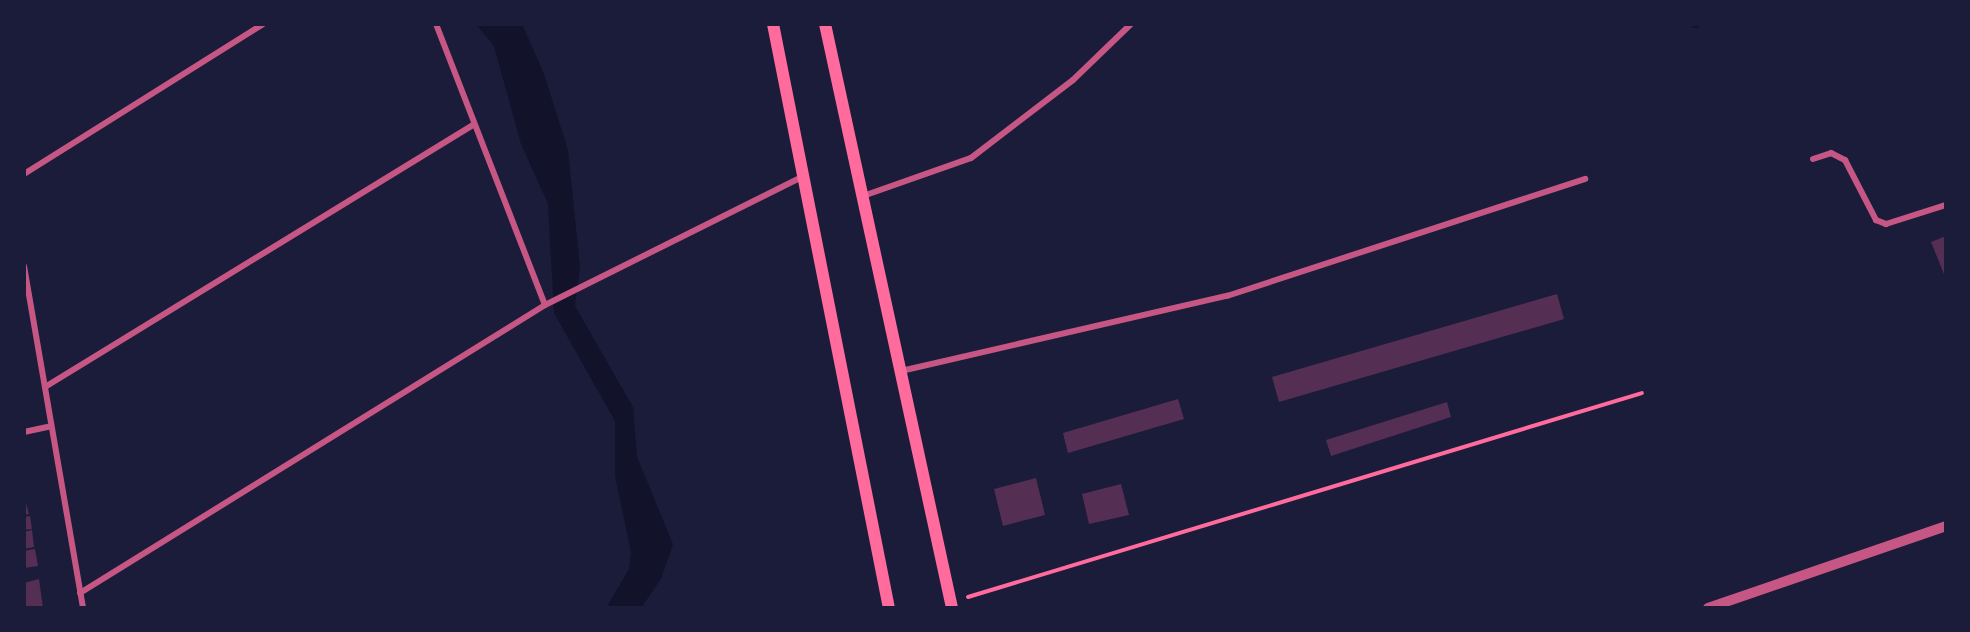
<!DOCTYPE html>
<style>
body{margin:0}
#map{position:relative;width:1970px;height:632px;overflow:hidden;background:#1b1b3a;font-family:"Nunito Sans",sans-serif}
div>[style]{position:absolute}
.water>*{inset:0;background:#12122b}
.stream>*{height:8px;margin:-4px;padding:0 4px;transform-origin:4px;border-radius:4px;background:#12122b}
.building>*{inset:0;background:#542f53}
.path>*{height:4px;margin:-2px;padding:0 2px;transform-origin:2px;border-radius:2px;background:#ff6b9d}
.minor>*{height:6px;margin:-3px;padding:0 3px;transform-origin:3px;border-radius:3px;background:#c65784}
.tertiary>*{height:10px;margin:-5px;padding:0 5px;transform-origin:5px;border-radius:5px;background:#c65784}
.secondary>*{height:12px;margin:-6px;padding:0 6px;transform-origin:6px;border-radius:6px;background:#ff6b9d}
span{translate:-50% -50%;white-space:nowrap;text-align:center;line-height:1.15;-webkit-text-stroke:5px #1b1b3a;paint-order:stroke}
.frame{position:absolute;inset:0;border:26px solid #1b1b3a;pointer-events:none}
</style>
<div id="map">
<div class="water">
<div style="clip-path:polygon(476px 24px,522px 24px,544px 74px,568px 150px,580px 267px,575px 306px,633px 407px,637px 457px,673px 544px,661px 579px,641px 608px,606px 608px,629px 569px,631px 552px,615px 476px,615px 421px,554px 313px,548px 204px,521px 144px,494px 46px)"></div>
</div>
<div class="stream">
<div style="left:1695px;top:24px;width:1px"></div>
</div>
<div class="building">
<div style="clip-path:polygon(1946px 236px,1946px 279px,1931px 242px)"></div>
<div style="clip-path:polygon(1557px 294px,1564px 319px,1279px 402px,1272px 377px)"></div>
<div style="clip-path:polygon(1178px 399px,1184px 419px,1068px 453px,1063px 433px)"></div>
<div style="clip-path:polygon(1447px 402px,1451px 417px,1331px 456px,1326px 440px)"></div>
<div style="clip-path:polygon(1036px 478px,1045px 515px,1003px 526px,994px 489px)"></div>
<div style="clip-path:polygon(1121px 484px,1129px 515px,1089px 524px,1082px 494px)"></div>
<div style="clip-path:polygon(24px 496px,29px 514px,24px 515px)"></div>
<div style="clip-path:polygon(30px 516px,32px 529px,24px 530px,24px 517px)"></div>
<div style="clip-path:polygon(32px 530px,34px 547px,24px 549px,24px 532px)"></div>
<div style="clip-path:polygon(35px 549px,38px 566px,24px 568px,24px 551px)"></div>
<div style="clip-path:polygon(39px 579px,43px 608px,24px 608px,24px 583px)"></div>
</div>
<div class="path">
<div style="left:968px;top:597px;width:704px;rotate:-16.84deg"></div>
</div>
<div class="minor">
<div style="left:436px;top:24px;width:301px;rotate:68.8deg"></div>
<div style="left:1813px;top:159px;width:19px;rotate:-18deg"></div>
<div style="left:1831px;top:153px;width:16px;rotate:27deg"></div>
<div style="left:1845px;top:160px;width:68px;rotate:62.7deg"></div>
<div style="left:1876px;top:220px;width:11px;rotate:22deg"></div>
<div style="left:1886px;top:224px;width:63px;rotate:-17.6deg"></div>
<div style="left:24px;top:174px;width:282px;rotate:-32.1deg"></div>
<div style="left:863px;top:196px;width:114px;rotate:-19.4deg"></div>
<div style="left:971px;top:158px;width:128px;rotate:-37.4deg"></div>
<div style="left:1073px;top:80px;width:81px;rotate:-44deg"></div>
<div style="left:24px;top:266px;width:347px;rotate:80.2deg"></div>
<div style="left:901px;top:371px;width:335px;rotate:-13deg"></div>
<div style="left:1227px;top:296px;width:377px;rotate:-18.1deg"></div>
<div style="left:45px;top:387px;width:502px;rotate:-31.47deg"></div>
<div style="left:24px;top:432px;width:25px;rotate:-12deg"></div>
<div style="left:80px;top:593px;width:547px;rotate:-31.77deg"></div>
<div style="left:545px;top:305px;width:287px;rotate:-26.5deg"></div>
</div>
<div class="tertiary">
<div style="left:1708px;top:608px;width:252px;rotate:-19deg"></div>
</div>
<div class="secondary">
<div style="left:773px;top:24px;width:595px;rotate:78.77deg"></div>
<div style="left:825px;top:24px;width:598px;rotate:77.73deg"></div>
</div>
<div class="frame"></div>
</div>
